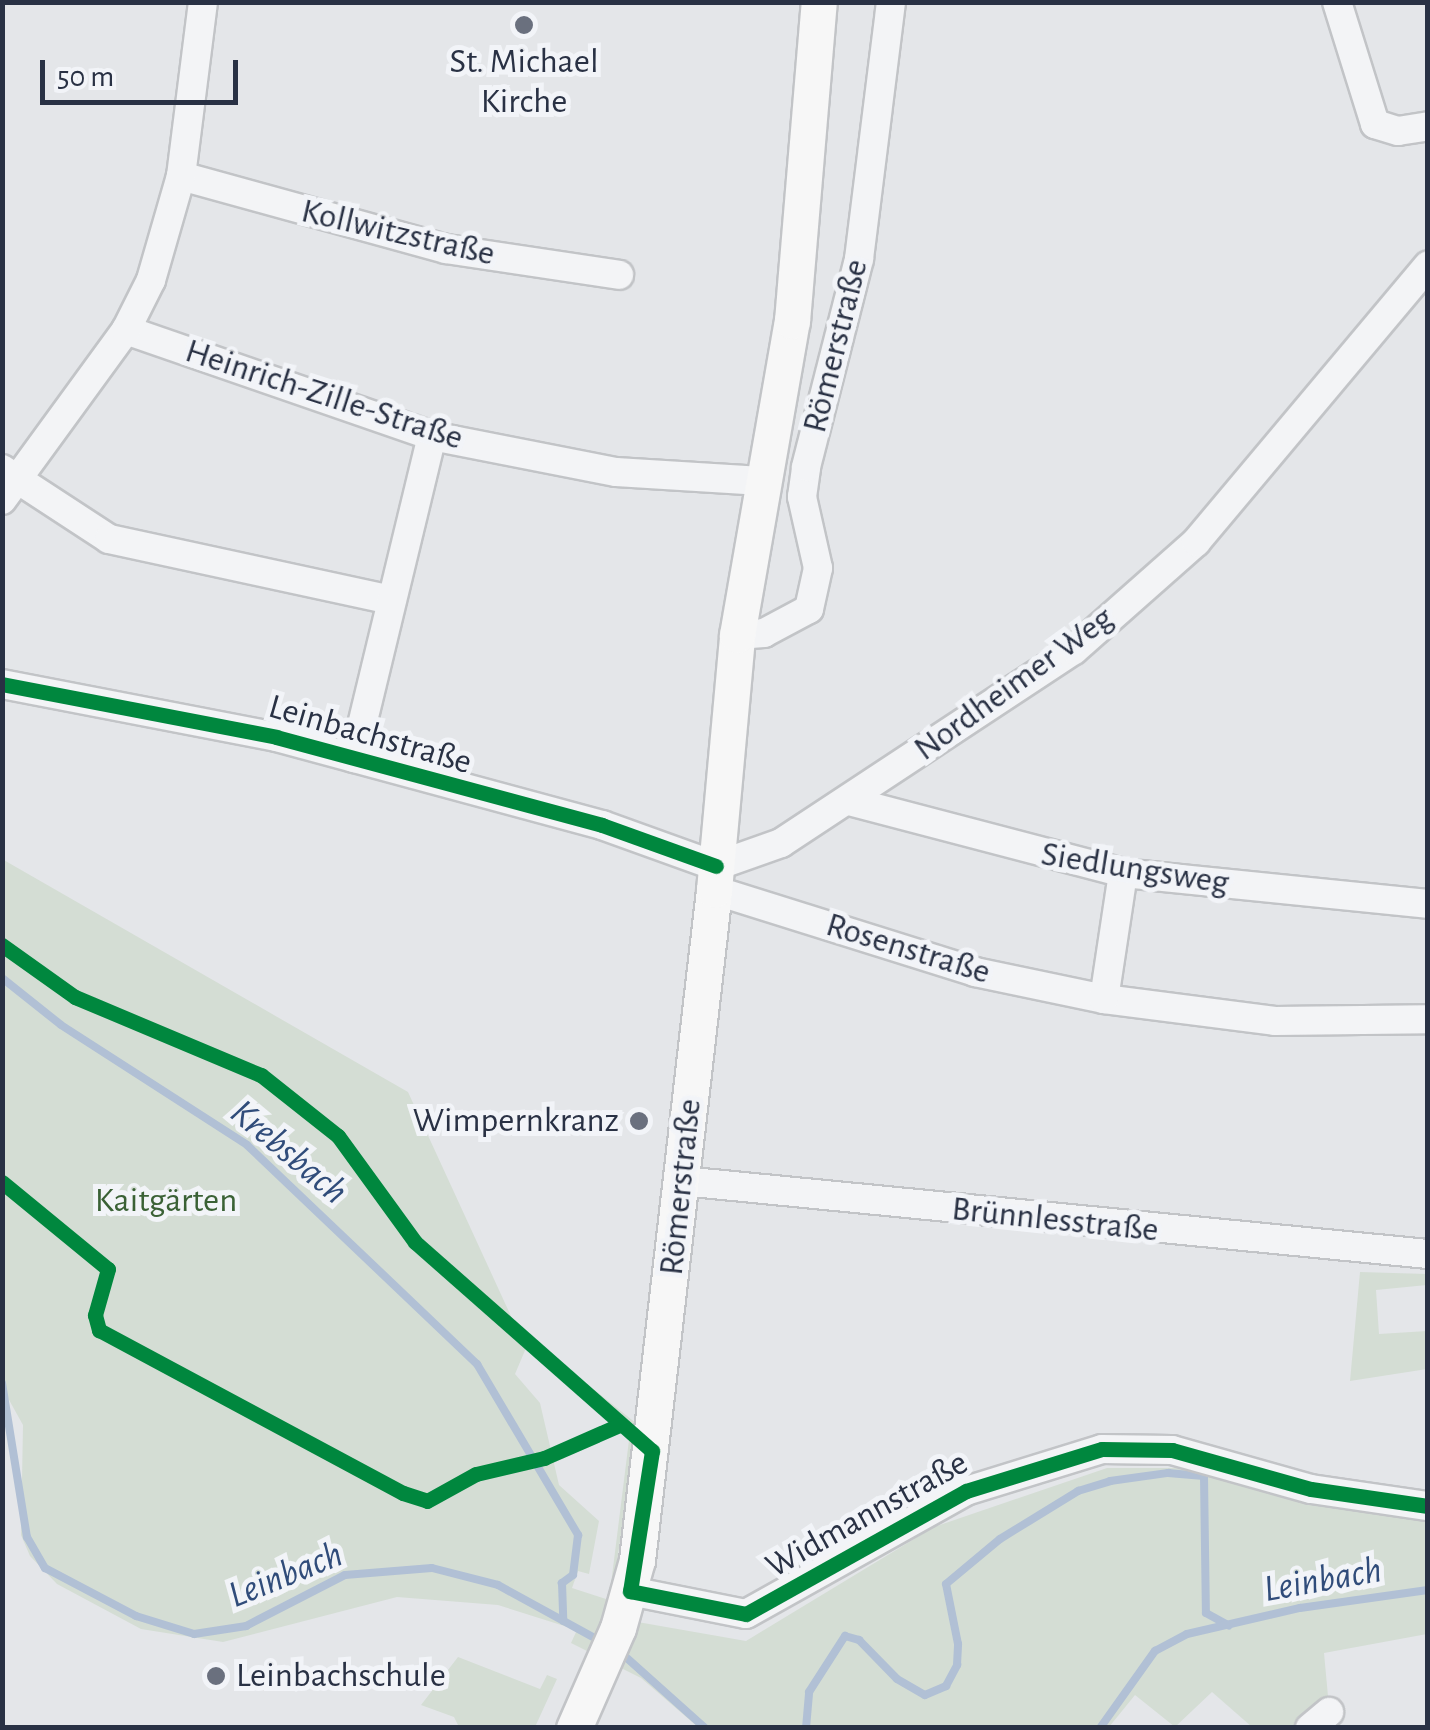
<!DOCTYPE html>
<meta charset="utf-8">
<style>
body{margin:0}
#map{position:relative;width:1430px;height:1730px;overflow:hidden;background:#e4e6e9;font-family:"Alegreya Sans",sans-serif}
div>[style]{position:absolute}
.green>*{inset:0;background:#d4ddd4}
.stream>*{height:8px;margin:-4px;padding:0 4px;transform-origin:4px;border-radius:4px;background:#b1c0d5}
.roads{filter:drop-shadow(2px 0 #c2c4c7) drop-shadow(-2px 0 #c2c4c7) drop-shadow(0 2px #c2c4c7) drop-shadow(0 -2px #c2c4c7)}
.minor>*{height:28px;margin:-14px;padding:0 14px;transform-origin:14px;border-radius:14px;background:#f3f4f6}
.major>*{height:35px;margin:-17.5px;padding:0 17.5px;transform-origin:17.5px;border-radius:17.5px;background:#f7f7f7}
.cycleway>*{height:15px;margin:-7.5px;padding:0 7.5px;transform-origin:7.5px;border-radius:7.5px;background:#00873e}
.dots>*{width:28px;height:28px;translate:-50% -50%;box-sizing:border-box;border:5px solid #f2f4f8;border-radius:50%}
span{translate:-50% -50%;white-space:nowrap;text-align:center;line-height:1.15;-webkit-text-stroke:10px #f2f4f8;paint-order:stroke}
.poi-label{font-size:35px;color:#293144}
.right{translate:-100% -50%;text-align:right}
.left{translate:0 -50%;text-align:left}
.street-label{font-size:35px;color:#293144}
.park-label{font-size:35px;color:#3a6135}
.water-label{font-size:38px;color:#304c7a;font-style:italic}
.frame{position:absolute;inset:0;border:5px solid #293144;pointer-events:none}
.scale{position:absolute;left:40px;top:60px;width:198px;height:45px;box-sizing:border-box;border:5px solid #293144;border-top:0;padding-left:12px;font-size:30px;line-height:35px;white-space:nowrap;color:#293144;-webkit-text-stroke:8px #f2f4f8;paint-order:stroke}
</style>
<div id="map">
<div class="green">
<div style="clip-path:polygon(evenodd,2px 859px,408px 1092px,516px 1327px,637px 1424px,609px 1617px,746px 1641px,934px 1527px,1107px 1468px,1196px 1468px,1427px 1520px,1427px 1634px,1324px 1653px,1329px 1707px,1300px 1727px,1252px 1727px,1212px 1692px,1175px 1727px,1135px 1695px,1109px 1727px,699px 1728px,641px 1678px,571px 1643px,577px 1630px,498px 1605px,397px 1597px,223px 1642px,141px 1629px,57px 1584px,30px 1556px,21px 1535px,23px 1425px,3px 1389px,2px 859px,529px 1341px,631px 1424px,609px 1600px,572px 1588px,578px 1571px,589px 1574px,599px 1521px,559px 1485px,540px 1403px,515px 1374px,529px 1341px)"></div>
<div style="clip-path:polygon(1360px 1272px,1427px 1274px,1427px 1285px,1376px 1290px,1379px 1334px,1427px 1331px,1427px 1369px,1350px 1381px)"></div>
<div style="clip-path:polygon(458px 1657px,540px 1689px,547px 1675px,557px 1679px,535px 1727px,459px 1727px,454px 1717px,421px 1705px)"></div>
</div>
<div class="stream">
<div style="left:2px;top:978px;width:75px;rotate:38.5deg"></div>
<div style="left:61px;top:1025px;width:221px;rotate:32.8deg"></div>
<div style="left:247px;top:1145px;width:318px;rotate:43.6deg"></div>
<div style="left:477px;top:1364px;width:199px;rotate:59.4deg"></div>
<div style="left:578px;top:1535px;width:40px;rotate:97.1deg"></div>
<div style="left:573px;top:1575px;width:14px;rotate:144deg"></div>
<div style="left:562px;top:1583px;width:38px;rotate:88deg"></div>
<div style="left:2px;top:1383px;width:156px;rotate:80.8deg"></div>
<div style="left:27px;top:1537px;width:36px;rotate:60deg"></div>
<div style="left:45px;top:1568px;width:103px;rotate:27.8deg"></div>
<div style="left:136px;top:1616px;width:61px;rotate:17.2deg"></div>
<div style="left:194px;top:1634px;width:53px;rotate:-8.7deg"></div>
<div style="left:246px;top:1626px;width:111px;rotate:-27.3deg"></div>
<div style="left:345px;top:1575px;width:87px;rotate:-4.6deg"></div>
<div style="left:432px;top:1568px;width:68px;rotate:14.4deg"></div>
<div style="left:498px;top:1585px;width:119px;rotate:28.7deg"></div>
<div style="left:619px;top:1651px;width:115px;rotate:41.8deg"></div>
<div style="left:806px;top:1728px;width:36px;rotate:-85deg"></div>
<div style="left:809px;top:1692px;width:67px;rotate:-57.3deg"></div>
<div style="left:845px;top:1636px;width:15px;rotate:16deg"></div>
<div style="left:859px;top:1640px;width:54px;rotate:45.7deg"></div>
<div style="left:897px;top:1679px;width:32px;rotate:30deg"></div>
<div style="left:925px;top:1695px;width:23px;rotate:-23deg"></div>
<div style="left:946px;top:1686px;width:24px;rotate:-62deg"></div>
<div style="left:957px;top:1665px;width:21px;rotate:-87deg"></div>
<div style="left:958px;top:1644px;width:61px;rotate:-101.3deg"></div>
<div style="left:946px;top:1584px;width:70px;rotate:-39.8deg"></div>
<div style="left:1000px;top:1539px;width:92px;rotate:-31.6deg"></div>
<div style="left:1078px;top:1491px;width:34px;rotate:-17deg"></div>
<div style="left:1110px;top:1481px;width:59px;rotate:-7.9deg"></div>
<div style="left:1168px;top:1473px;width:36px;rotate:5deg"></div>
<div style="left:1204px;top:1476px;width:137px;rotate:89.2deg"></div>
<div style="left:1206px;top:1613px;width:26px;rotate:29deg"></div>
<div style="left:1100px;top:1728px;width:95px;rotate:-54.5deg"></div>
<div style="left:1155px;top:1651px;width:36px;rotate:-28deg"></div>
<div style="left:1187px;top:1634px;width:116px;rotate:-13deg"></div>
<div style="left:1300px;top:1608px;width:129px;rotate:-8deg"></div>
</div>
<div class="roads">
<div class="minor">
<div style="left:1337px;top:2px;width:128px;rotate:72.7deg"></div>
<div style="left:1375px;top:124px;width:24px;rotate:17deg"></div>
<div style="left:1398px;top:131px;width:30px;rotate:-9deg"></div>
<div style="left:181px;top:176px;width:275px;rotate:15.4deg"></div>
<div style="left:446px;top:249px;width:175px;rotate:8.5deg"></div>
<div style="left:126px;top:330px;width:324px;rotate:19.1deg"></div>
<div style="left:432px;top:436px;width:187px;rotate:11.1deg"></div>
<div style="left:616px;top:472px;width:146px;rotate:3.5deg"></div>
<div style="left:2px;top:469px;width:128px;rotate:33.2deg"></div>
<div style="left:109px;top:539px;width:289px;rotate:12.2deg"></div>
<div style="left:2px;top:500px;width:210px;rotate:-53.9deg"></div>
<div style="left:126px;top:330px;width:56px;rotate:-63.4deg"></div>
<div style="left:151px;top:280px;width:108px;rotate:-73.9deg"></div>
<div style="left:181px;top:176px;width:175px;rotate:-82.8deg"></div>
<div style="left:737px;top:635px;width:27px;rotate:-4deg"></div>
<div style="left:764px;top:633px;width:51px;rotate:-28.1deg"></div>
<div style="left:809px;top:609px;width:42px;rotate:-77.6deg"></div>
<div style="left:818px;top:568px;width:73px;rotate:-102.7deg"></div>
<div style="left:802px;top:497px;width:30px;rotate:-82deg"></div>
<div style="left:806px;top:467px;width:215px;rotate:-75.7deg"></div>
<div style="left:859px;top:259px;width:259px;rotate:-82.9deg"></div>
<div style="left:2px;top:684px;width:279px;rotate:10.9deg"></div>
<div style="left:276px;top:737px;width:338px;rotate:15.1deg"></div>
<div style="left:602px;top:825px;width:121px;rotate:19.8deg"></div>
<div style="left:716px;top:866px;width:69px;rotate:-19.5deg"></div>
<div style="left:781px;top:843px;width:351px;rotate:-33.4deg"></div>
<div style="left:1074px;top:650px;width:163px;rotate:-41.5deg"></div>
<div style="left:1196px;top:542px;width:361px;rotate:-50deg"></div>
<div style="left:354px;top:758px;width:331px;rotate:-76.4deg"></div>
<div style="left:849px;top:801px;width:283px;rotate:14.7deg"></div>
<div style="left:1123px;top:873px;width:307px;rotate:5.8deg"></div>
<div style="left:714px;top:890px;width:274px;rotate:17.4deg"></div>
<div style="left:975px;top:972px;width:132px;rotate:11.8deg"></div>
<div style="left:1104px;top:999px;width:172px;rotate:7.3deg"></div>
<div style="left:1275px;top:1021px;width:153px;rotate:-0.7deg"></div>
<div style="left:1104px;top:999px;width:127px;rotate:-81.4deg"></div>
<div style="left:682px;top:1181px;width:750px;rotate:5.59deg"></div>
<div style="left:630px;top:1591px;width:118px;rotate:11.2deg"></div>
<div style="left:746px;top:1614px;width:252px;rotate:-29.2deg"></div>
<div style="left:966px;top:1491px;width:142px;rotate:-17.2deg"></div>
<div style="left:1102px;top:1449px;width:70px;rotate:0.8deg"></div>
<div style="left:1172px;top:1450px;width:144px;rotate:15.7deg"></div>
<div style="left:1311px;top:1489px;width:118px;rotate:8.3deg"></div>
<div style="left:1310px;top:1728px;width:25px;rotate:-40deg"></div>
</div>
<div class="major">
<div style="left:574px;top:1728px;width:109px;rotate:-66.3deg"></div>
<div style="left:618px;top:1628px;width:71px;rotate:-74.4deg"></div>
<div style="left:637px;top:1560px;width:674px;rotate:-83.44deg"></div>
<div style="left:714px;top:890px;width:256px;rotate:-84.8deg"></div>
<div style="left:737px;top:635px;width:319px;rotate:-80.1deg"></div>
<div style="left:792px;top:321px;width:320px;rotate:-85.2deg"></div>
</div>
</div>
<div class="cycleway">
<div style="left:2px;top:684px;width:279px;rotate:10.9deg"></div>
<div style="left:276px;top:737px;width:338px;rotate:15.1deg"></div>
<div style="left:602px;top:825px;width:121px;rotate:19.8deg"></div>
<div style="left:2px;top:945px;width:90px;rotate:35.5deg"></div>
<div style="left:75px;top:997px;width:202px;rotate:22.8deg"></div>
<div style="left:261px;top:1075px;width:98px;rotate:38.4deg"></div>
<div style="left:338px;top:1136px;width:131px;rotate:54deg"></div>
<div style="left:415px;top:1242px;width:316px;rotate:41.4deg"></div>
<div style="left:652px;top:1451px;width:142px;rotate:98.9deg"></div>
<div style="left:630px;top:1591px;width:118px;rotate:11.2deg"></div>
<div style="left:746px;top:1614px;width:252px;rotate:-29.2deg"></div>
<div style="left:966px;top:1491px;width:142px;rotate:-17.2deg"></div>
<div style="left:1102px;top:1449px;width:70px;rotate:0.8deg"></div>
<div style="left:1172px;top:1450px;width:144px;rotate:15.7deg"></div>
<div style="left:1311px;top:1489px;width:118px;rotate:8.3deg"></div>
<div style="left:2px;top:1182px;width:137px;rotate:39.4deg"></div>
<div style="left:108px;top:1269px;width:48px;rotate:105.8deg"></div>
<div style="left:95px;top:1315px;width:16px;rotate:75deg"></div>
<div style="left:99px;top:1330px;width:345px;rotate:28.2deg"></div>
<div style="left:403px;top:1493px;width:25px;rotate:18deg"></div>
<div style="left:427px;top:1501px;width:56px;rotate:-28.9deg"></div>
<div style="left:476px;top:1474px;width:70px;rotate:-13.2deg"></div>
<div style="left:544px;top:1458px;width:82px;rotate:-23.7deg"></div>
</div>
<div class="dots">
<div style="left:524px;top:25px;background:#6a707e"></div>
<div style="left:639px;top:1121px;background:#6a707e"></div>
<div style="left:216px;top:1676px;background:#6a707e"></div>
</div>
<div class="poi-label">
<span style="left:524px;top:82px">St. Michael<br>Kirche</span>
<span class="right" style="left:619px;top:1121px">Wimpernkranz</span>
<span class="left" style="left:236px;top:1676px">Leinbachschule</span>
</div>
<div class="street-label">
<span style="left:398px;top:233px;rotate:13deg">Kollwitzstraße</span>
<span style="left:836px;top:346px;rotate:-76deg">Römerstraße</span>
<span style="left:324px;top:395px;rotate:18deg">Heinrich-Zille-Straße</span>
<span style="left:1014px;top:684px;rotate:-36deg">Nordheimer Weg</span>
<span style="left:370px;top:735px;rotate:16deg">Leinbachstraße</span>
<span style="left:1135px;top:869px;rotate:9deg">Siedlungsweg</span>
<span style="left:908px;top:949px;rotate:17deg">Rosenstraße</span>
<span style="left:681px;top:1187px;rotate:-84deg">Römerstraße</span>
<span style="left:1055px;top:1220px;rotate:6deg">Brünnlesstraße</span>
<span style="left:867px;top:1515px;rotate:-29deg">Widmannstraße</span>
</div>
<div class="park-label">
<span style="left:166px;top:1201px">Kaitgärten</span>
</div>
<div class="water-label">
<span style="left:288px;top:1153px;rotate:40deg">Krebsbach</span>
<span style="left:286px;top:1576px;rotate:-22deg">Leinbach</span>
<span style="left:1323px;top:1581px;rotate:-10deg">Leinbach</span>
</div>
<div class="frame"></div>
<div class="scale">50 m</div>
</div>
